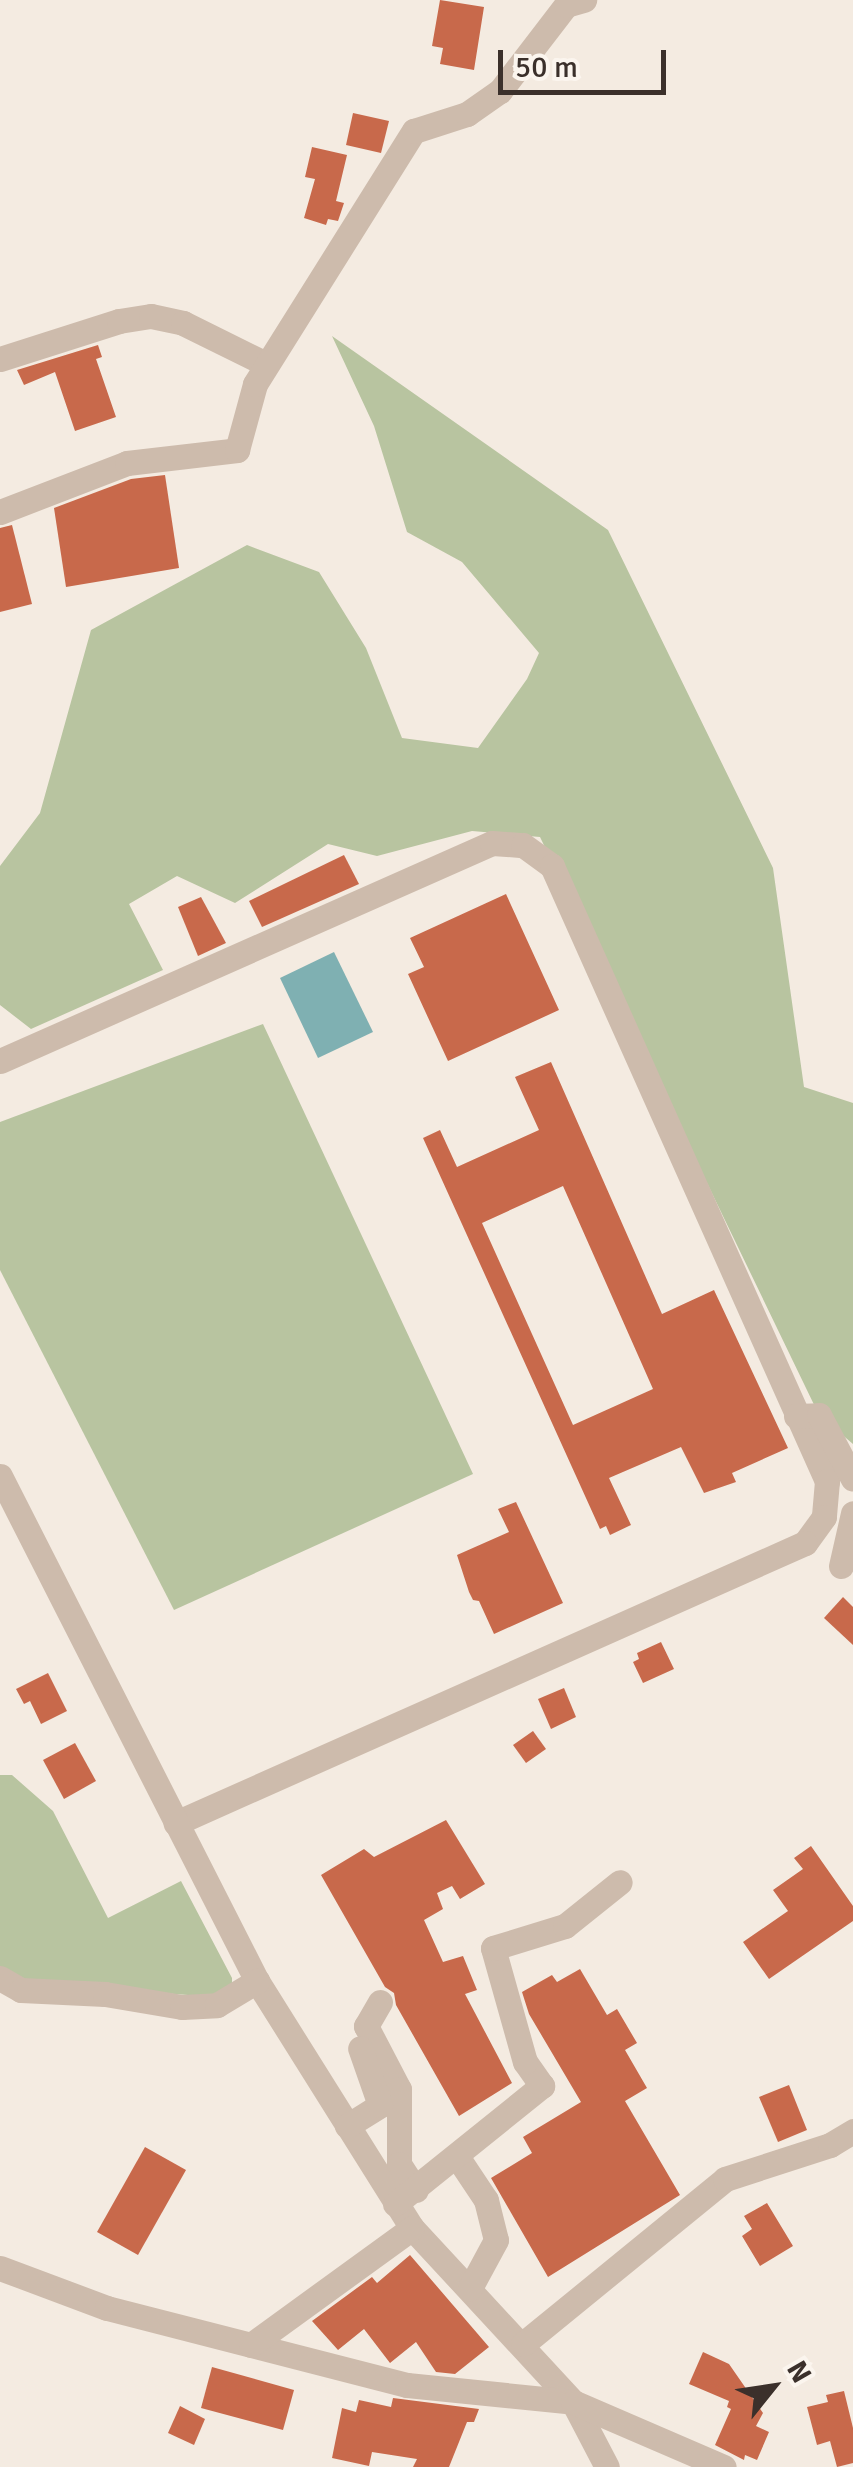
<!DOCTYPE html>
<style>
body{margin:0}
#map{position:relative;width:853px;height:2467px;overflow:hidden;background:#f4ebe1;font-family:Signika,sans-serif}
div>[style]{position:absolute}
.green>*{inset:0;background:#b8c4a0}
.water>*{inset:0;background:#7fb0b2}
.building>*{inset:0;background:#c8694b}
.minor>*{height:25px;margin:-12.5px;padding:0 12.5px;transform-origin:12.5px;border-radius:12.5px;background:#cdbbac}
span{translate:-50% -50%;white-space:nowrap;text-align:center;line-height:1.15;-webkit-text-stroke:8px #fbf5ee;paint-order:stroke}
.north{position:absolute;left:723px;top:2337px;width:100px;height:100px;-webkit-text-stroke:8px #fbf5ee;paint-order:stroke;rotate:60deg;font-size:28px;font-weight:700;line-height:40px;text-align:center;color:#3b302b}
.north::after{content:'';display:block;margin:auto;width:35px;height:45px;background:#3b302b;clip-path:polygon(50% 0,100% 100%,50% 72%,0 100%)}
.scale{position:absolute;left:498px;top:50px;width:168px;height:45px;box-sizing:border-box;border:5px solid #3b302b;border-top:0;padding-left:12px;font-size:30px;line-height:35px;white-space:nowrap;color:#3b302b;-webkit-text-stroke:8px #fbf5ee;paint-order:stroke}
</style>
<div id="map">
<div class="green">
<div style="clip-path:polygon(332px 336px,608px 530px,773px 868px,804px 1087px,853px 1103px,853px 1444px,819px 1415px,540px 837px,472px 831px,377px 856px,328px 844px,235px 903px,177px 876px,129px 904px,163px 970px,31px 1029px,0 1005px,0 866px,40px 813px,91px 630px,247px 545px,319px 572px,366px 648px,402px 738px,478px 748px,527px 679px,539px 653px,462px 562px,407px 532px,374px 426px)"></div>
<div style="clip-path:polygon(263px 1024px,473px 1474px,174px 1610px,0 1270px,0 1122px)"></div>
<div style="clip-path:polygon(0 1775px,12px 1775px,53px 1811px,108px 1918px,181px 1881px,232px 1978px,232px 1986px,215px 1997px,25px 1983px,0 1968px)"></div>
</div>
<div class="water">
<div style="clip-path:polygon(334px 952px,373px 1032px,318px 1058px,280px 978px)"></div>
</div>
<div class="building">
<div style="clip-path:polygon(440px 0,484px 7px,474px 70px,440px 64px,443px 48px,432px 46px)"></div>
<div style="clip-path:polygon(353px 113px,389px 121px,381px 153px,346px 145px)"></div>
<div style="clip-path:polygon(312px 147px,347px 155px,336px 201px,344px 203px,338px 221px,328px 219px,326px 225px,304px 218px,315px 179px,305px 177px)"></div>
<div style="clip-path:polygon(98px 345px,102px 357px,96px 359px,116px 417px,75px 431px,55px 372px,24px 385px,17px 370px)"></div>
<div style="clip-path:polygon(165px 475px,179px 568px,66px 587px,54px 508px,131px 479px)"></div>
<div style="clip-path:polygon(12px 525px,32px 604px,0 612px,0 528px)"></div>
<div style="clip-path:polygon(344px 855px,359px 884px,262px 927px,249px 901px)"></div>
<div style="clip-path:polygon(506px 894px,559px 1010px,448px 1061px,408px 974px,424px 967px,410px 938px)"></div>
<div style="clip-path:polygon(201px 897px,226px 943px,198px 956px,178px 907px)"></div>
<div style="clip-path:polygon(evenodd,551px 1062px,662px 1314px,714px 1290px,788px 1448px,732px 1473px,736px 1482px,704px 1493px,681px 1447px,609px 1478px,631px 1525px,610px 1535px,606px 1526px,600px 1529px,423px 1138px,440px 1130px,457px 1167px,539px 1130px,515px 1077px,551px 1062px,563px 1186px,653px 1389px,573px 1425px,482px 1223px,563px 1186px)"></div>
<div style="clip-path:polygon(516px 1502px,563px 1603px,494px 1634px,479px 1601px,473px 1600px,469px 1592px,457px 1555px,509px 1532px,498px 1509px)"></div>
<div style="clip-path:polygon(843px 1597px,853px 1607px,853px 1645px,824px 1618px)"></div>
<div style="clip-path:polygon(661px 1642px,674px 1669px,643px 1683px,633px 1662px,639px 1659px,637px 1653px)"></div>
<div style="clip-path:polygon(48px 1673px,67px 1711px,41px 1724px,30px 1701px,24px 1704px,16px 1689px)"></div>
<div style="clip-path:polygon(564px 1688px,576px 1717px,551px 1729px,538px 1699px)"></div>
<div style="clip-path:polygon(533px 1731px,546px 1749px,526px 1763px,513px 1745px)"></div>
<div style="clip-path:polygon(75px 1743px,96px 1781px,64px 1799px,43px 1760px)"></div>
<div style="clip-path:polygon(446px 1820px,485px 1884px,460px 1899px,452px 1886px,437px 1893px,443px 1909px,424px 1920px,443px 1962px,463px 1956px,477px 1990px,465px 1994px,512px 2083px,459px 2116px,396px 2005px,394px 1993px,385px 1987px,321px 1875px,364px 1849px,374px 1857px)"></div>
<div style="clip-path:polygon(811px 1846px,853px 1906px,853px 1921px,769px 1979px,743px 1942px,788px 1911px,773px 1890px,803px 1869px,794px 1858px)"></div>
<div style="clip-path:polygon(580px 1969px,607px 2015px,617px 2009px,637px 2043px,625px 2050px,647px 2088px,625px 2101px,680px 2195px,548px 2277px,491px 2178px,532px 2153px,523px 2137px,581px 2102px,529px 2014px,522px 1992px,552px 1975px,557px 1982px)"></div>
<div style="clip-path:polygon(789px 2085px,807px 2130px,778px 2142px,759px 2097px)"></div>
<div style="clip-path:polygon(145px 2147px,186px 2170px,138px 2255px,97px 2232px)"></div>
<div style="clip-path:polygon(767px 2203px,793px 2246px,760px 2266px,742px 2236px,752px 2229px,744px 2216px)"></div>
<div style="clip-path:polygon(410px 2255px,489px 2347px,455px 2374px,436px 2372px,416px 2342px,390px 2363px,364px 2329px,338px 2350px,312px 2321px,372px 2277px,377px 2283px)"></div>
<div style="clip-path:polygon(703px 2352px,729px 2364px,763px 2413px,756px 2426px,769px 2432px,757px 2460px,745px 2455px,744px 2460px,715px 2445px,731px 2409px,727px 2407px,729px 2401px,689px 2384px)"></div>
<div style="clip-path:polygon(212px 2367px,294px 2390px,283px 2430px,201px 2408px)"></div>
<div style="clip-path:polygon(844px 2391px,853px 2428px,853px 2463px,837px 2467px,830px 2441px,817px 2445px,807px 2407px,828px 2402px,826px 2395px)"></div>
<div style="clip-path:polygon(393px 2398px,479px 2409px,474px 2422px,467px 2422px,449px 2467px,413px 2467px,417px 2459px,372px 2452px,369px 2466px,332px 2458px,342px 2408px,356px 2412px,359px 2400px,391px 2407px)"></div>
<div style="clip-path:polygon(180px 2406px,205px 2419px,194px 2445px,168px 2433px)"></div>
</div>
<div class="minor">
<div style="left:0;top:359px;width:125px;rotate:-17.7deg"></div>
<div style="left:119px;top:321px;width:32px;rotate:-9deg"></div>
<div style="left:151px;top:316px;width:33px;rotate:12deg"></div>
<div style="left:183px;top:323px;width:93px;rotate:26.3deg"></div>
<div style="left:0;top:512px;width:136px;rotate:-21.1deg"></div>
<div style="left:127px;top:463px;width:111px;rotate:-6.7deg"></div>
<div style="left:237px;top:450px;width:68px;rotate:-74.7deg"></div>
<div style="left:255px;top:384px;width:299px;rotate:-57.9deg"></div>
<div style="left:414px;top:131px;width:56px;rotate:-17.8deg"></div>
<div style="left:467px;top:114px;width:40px;rotate:-34.9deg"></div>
<div style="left:500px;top:91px;width:108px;rotate:-52.5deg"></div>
<div style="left:566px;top:5px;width:19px;rotate:-16deg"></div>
<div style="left:0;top:1061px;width:538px;rotate:-23.9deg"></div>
<div style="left:492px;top:843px;width:31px;rotate:4deg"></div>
<div style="left:523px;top:845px;width:36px;rotate:36deg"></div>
<div style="left:552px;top:866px;width:674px;rotate:65.91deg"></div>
<div style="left:827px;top:1481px;width:36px;rotate:95deg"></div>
<div style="left:824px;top:1517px;width:32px;rotate:126deg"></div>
<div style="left:805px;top:1543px;width:689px;rotate:156deg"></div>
<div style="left:796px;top:1416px;width:23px;rotate:-2deg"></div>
<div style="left:819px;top:1415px;width:72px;rotate:62deg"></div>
<div style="left:0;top:1476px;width:567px;rotate:63.03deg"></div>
<div style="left:257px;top:1981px;width:292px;rotate:57.9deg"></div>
<div style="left:412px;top:2228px;width:237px;rotate:47.2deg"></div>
<div style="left:573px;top:2402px;width:73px;rotate:62.4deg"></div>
<div style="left:841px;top:1566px;width:54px;rotate:-77.2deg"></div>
<div style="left:0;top:1978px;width:24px;rotate:30deg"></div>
<div style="left:21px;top:1990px;width:84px;rotate:2.7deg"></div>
<div style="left:105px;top:1994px;width:78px;rotate:9.6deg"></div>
<div style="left:182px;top:2007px;width:35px;rotate:-3deg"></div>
<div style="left:217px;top:2005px;width:47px;rotate:-31deg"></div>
<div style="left:380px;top:2002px;width:28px;rotate:120deg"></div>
<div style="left:366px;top:2026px;width:71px;rotate:62.4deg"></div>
<div style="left:399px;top:2089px;width:75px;rotate:90deg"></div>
<div style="left:399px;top:2164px;width:31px;rotate:57deg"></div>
<div style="left:347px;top:2126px;width:39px;rotate:-32deg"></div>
<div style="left:380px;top:2105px;width:60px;rotate:-109.3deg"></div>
<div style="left:458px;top:2158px;width:50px;rotate:56.3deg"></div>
<div style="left:486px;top:2200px;width:41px;rotate:76deg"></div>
<div style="left:496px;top:2240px;width:55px;rotate:118.4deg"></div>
<div style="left:395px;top:2204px;width:189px;rotate:-38.8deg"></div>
<div style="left:542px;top:2086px;width:29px;rotate:-125deg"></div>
<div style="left:525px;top:2062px;width:118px;rotate:-105.7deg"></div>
<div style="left:493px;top:1948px;width:75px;rotate:-17deg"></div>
<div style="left:565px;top:1926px;width:70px;rotate:-38.7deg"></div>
<div style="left:0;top:2268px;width:114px;rotate:20.5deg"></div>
<div style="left:107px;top:2308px;width:310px;rotate:14.4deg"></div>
<div style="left:407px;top:2385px;width:167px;rotate:5.8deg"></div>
<div style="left:573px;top:2402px;width:164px;rotate:23.3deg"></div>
<div style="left:523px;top:2344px;width:261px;rotate:-39.2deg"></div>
<div style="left:725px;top:2179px;width:110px;rotate:-17.9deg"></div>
<div style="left:830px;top:2145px;width:27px;rotate:-31deg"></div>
<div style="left:251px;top:2345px;width:199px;rotate:-36deg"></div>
</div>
<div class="north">N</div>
<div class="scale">50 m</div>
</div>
